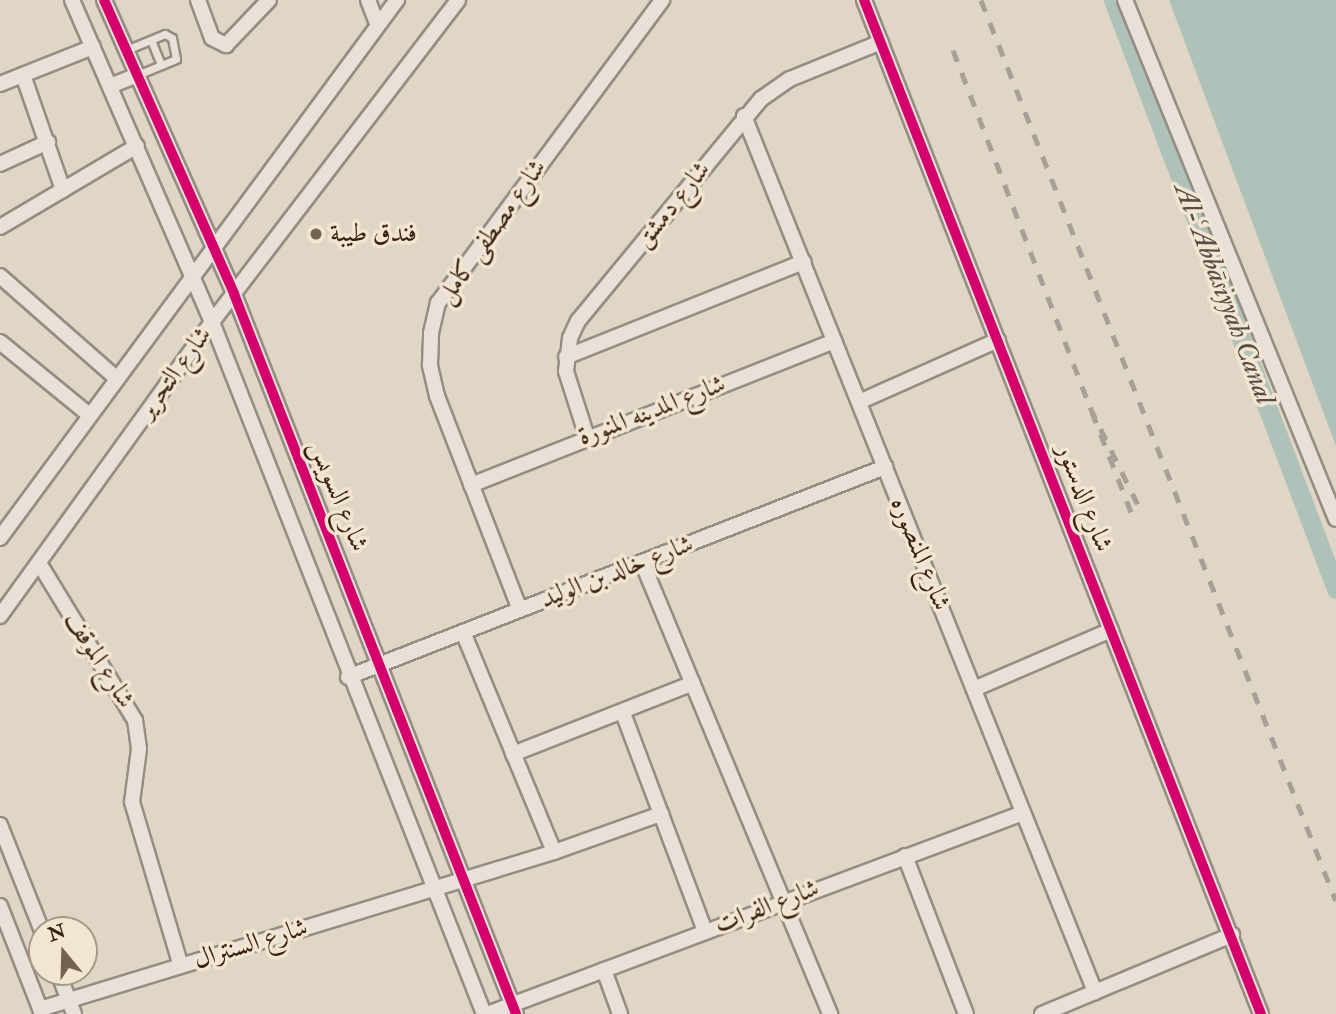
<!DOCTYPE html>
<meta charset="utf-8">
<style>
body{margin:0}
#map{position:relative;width:1336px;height:1014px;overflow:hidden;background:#e0d6c5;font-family:"IM FELL Double Pica",Amiri,serif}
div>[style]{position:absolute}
.water>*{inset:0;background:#aec2ba}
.canal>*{height:19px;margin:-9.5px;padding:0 9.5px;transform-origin:9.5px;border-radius:9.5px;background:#aec2ba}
.roads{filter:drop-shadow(2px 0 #968d82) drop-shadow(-2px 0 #968d82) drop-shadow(0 2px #968d82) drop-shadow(0 -2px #968d82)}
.lane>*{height:7px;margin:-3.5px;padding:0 3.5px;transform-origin:3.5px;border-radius:3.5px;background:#e7e1d9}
.street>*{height:14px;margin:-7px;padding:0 7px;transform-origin:7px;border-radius:7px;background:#e7e1d9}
.rail>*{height:5px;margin-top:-2.5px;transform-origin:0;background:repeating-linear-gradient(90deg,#a7a099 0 12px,transparent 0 24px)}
.cycleway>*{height:10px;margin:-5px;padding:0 5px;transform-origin:5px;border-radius:5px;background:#d6006c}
.dots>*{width:19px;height:19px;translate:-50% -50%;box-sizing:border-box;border:4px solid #f2e6d2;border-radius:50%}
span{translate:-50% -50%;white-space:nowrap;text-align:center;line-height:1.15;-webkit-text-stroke:7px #f2e6d2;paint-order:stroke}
.street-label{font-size:26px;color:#392214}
.poi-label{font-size:26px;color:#392214}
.left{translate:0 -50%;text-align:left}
.water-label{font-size:28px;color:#564f45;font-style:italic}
.north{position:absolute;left:28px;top:916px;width:70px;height:70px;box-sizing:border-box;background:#f2e6d2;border:2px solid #a89886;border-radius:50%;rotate:341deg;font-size:19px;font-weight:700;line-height:28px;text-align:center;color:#392214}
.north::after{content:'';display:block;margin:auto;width:24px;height:32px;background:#736152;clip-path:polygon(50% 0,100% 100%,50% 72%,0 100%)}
</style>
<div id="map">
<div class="water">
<div style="clip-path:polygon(1169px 0,1336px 0,1336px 446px)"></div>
</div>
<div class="canal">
<div style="left:1113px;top:0;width:630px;rotate:69.26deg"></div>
</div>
<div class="roads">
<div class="lane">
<div style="left:151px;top:40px;width:27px;rotate:68deg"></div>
<div style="left:126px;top:50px;width:42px;rotate:-22.3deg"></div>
<div style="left:165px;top:34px;width:8px;rotate:30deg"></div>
<div style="left:172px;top:38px;width:21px;rotate:79deg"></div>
<div style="left:176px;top:59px;width:42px;rotate:157.7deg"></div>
</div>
<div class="street">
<div style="left:72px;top:0;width:351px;rotate:66.5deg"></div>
<div style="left:212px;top:322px;width:744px;rotate:68.54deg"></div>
<div style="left:104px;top:0;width:321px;rotate:66.1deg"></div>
<div style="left:234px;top:294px;width:773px;rotate:68.61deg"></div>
<div style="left:198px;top:0;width:40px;rotate:69.8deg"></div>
<div style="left:212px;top:38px;width:16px;rotate:27deg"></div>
<div style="left:226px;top:45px;width:62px;rotate:-46.3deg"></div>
<div style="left:368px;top:0;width:26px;rotate:69deg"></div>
<div style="left:864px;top:0;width:1089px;rotate:68.62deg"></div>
<div style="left:1125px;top:0;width:560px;rotate:67.88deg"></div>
<div style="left:23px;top:75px;width:122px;rotate:70.8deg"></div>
<div style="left:0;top:84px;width:100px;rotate:-21.7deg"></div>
<div style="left:110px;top:86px;width:29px;rotate:-22deg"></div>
<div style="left:744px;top:116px;width:944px;rotate:68.16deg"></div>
<div style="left:0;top:164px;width:53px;rotate:-24.6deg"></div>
<div style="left:0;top:227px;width:159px;rotate:-30.6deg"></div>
<div style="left:0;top:276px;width:153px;rotate:41.3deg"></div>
<div style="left:0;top:342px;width:114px;rotate:39.3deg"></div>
<div style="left:566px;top:357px;width:256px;rotate:-21.8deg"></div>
<div style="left:859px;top:402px;width:152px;rotate:-24deg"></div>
<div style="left:587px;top:437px;width:69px;rotate:-107.7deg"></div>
<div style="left:566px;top:371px;width:33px;rotate:-83deg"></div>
<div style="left:570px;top:338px;width:19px;rotate:-65deg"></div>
<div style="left:578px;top:321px;width:288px;rotate:-50.5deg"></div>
<div style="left:761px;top:99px;width:35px;rotate:-35deg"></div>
<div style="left:790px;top:79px;width:98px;rotate:-22.1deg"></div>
<div style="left:471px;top:485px;width:391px;rotate:-21.6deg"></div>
<div style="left:0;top:538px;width:669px;rotate:-53.58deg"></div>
<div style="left:642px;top:562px;width:490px;rotate:67.4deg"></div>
<div style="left:39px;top:563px;width:184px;rotate:58.6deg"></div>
<div style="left:135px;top:720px;width:29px;rotate:82deg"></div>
<div style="left:139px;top:749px;width:53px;rotate:97.5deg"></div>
<div style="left:132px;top:802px;width:171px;rotate:73.4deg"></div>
<div style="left:520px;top:610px;width:230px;rotate:-111.2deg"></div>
<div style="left:437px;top:396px;width:32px;rotate:-103deg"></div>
<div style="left:430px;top:365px;width:32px;rotate:-88deg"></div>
<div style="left:431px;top:333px;width:31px;rotate:-77deg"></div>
<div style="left:438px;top:303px;width:377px;rotate:-53.5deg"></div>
<div style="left:0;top:616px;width:362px;rotate:-54.2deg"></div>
<div style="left:212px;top:322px;width:405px;rotate:-52.6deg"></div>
<div style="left:463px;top:632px;width:238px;rotate:67.5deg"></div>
<div style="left:348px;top:677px;width:577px;rotate:-21.36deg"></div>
<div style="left:974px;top:689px;width:149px;rotate:-23.3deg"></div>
<div style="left:623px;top:713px;width:233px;rotate:69.4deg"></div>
<div style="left:513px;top:754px;width:193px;rotate:-21.5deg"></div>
<div style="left:0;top:825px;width:114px;rotate:68.4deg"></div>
<div style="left:905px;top:856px;width:169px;rotate:68.9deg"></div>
<div style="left:0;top:906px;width:116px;rotate:68.7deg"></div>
<div style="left:604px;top:970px;width:47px;rotate:70deg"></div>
<div style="left:58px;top:972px;width:45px;rotate:69.1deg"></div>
<div style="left:40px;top:1009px;width:537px;rotate:-16.99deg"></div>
<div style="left:554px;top:852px;width:114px;rotate:-19.6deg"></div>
<div style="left:487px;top:1014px;width:572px;rotate:-20.56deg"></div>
<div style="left:1042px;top:1014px;width:206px;rotate:-22.6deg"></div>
</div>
</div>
<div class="rail">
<div style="left:981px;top:0;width:968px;rotate:68.5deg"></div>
<div style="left:953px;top:50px;width:382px;rotate:69deg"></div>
<div style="left:1131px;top:512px;width:113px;rotate:-111.3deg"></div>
<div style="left:1090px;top:407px;width:116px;rotate:63.9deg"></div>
</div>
<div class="cycleway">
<div style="left:104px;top:0;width:321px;rotate:66.1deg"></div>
<div style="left:234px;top:294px;width:773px;rotate:68.61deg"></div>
<div style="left:864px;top:0;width:1089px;rotate:68.62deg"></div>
</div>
<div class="dots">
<div style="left:316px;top:234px;background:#736152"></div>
</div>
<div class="street-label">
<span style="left:673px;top:205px;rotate:-51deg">شارع دمشق</span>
<span style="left:492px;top:232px;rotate:-55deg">شارع مصطفى كامل</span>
<span style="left:175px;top:373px;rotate:-54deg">شارع التحرير</span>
<span style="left:652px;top:411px;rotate:-21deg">شارع المدينه المنورة</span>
<span style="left:338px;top:496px;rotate:68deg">شارع السويس</span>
<span style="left:1084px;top:498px;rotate:69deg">شارع الدستور</span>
<span style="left:920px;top:554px;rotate:68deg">شارع المنصوره</span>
<span style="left:617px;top:572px;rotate:-21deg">شارع خالد بن الوليد</span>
<span style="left:99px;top:660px;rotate:58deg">شارع الموقف</span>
<span style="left:767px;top:907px;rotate:-21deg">شارع الفرات</span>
<span style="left:251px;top:944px;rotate:-17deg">شارع السنترال</span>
</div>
<div class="poi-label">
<span class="left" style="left:330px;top:234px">فندق طيبة</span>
</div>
<div class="water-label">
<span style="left:1224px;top:294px;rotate:69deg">Al-ʿAbbāsiyyah Canal</span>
</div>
<div class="north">N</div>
</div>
